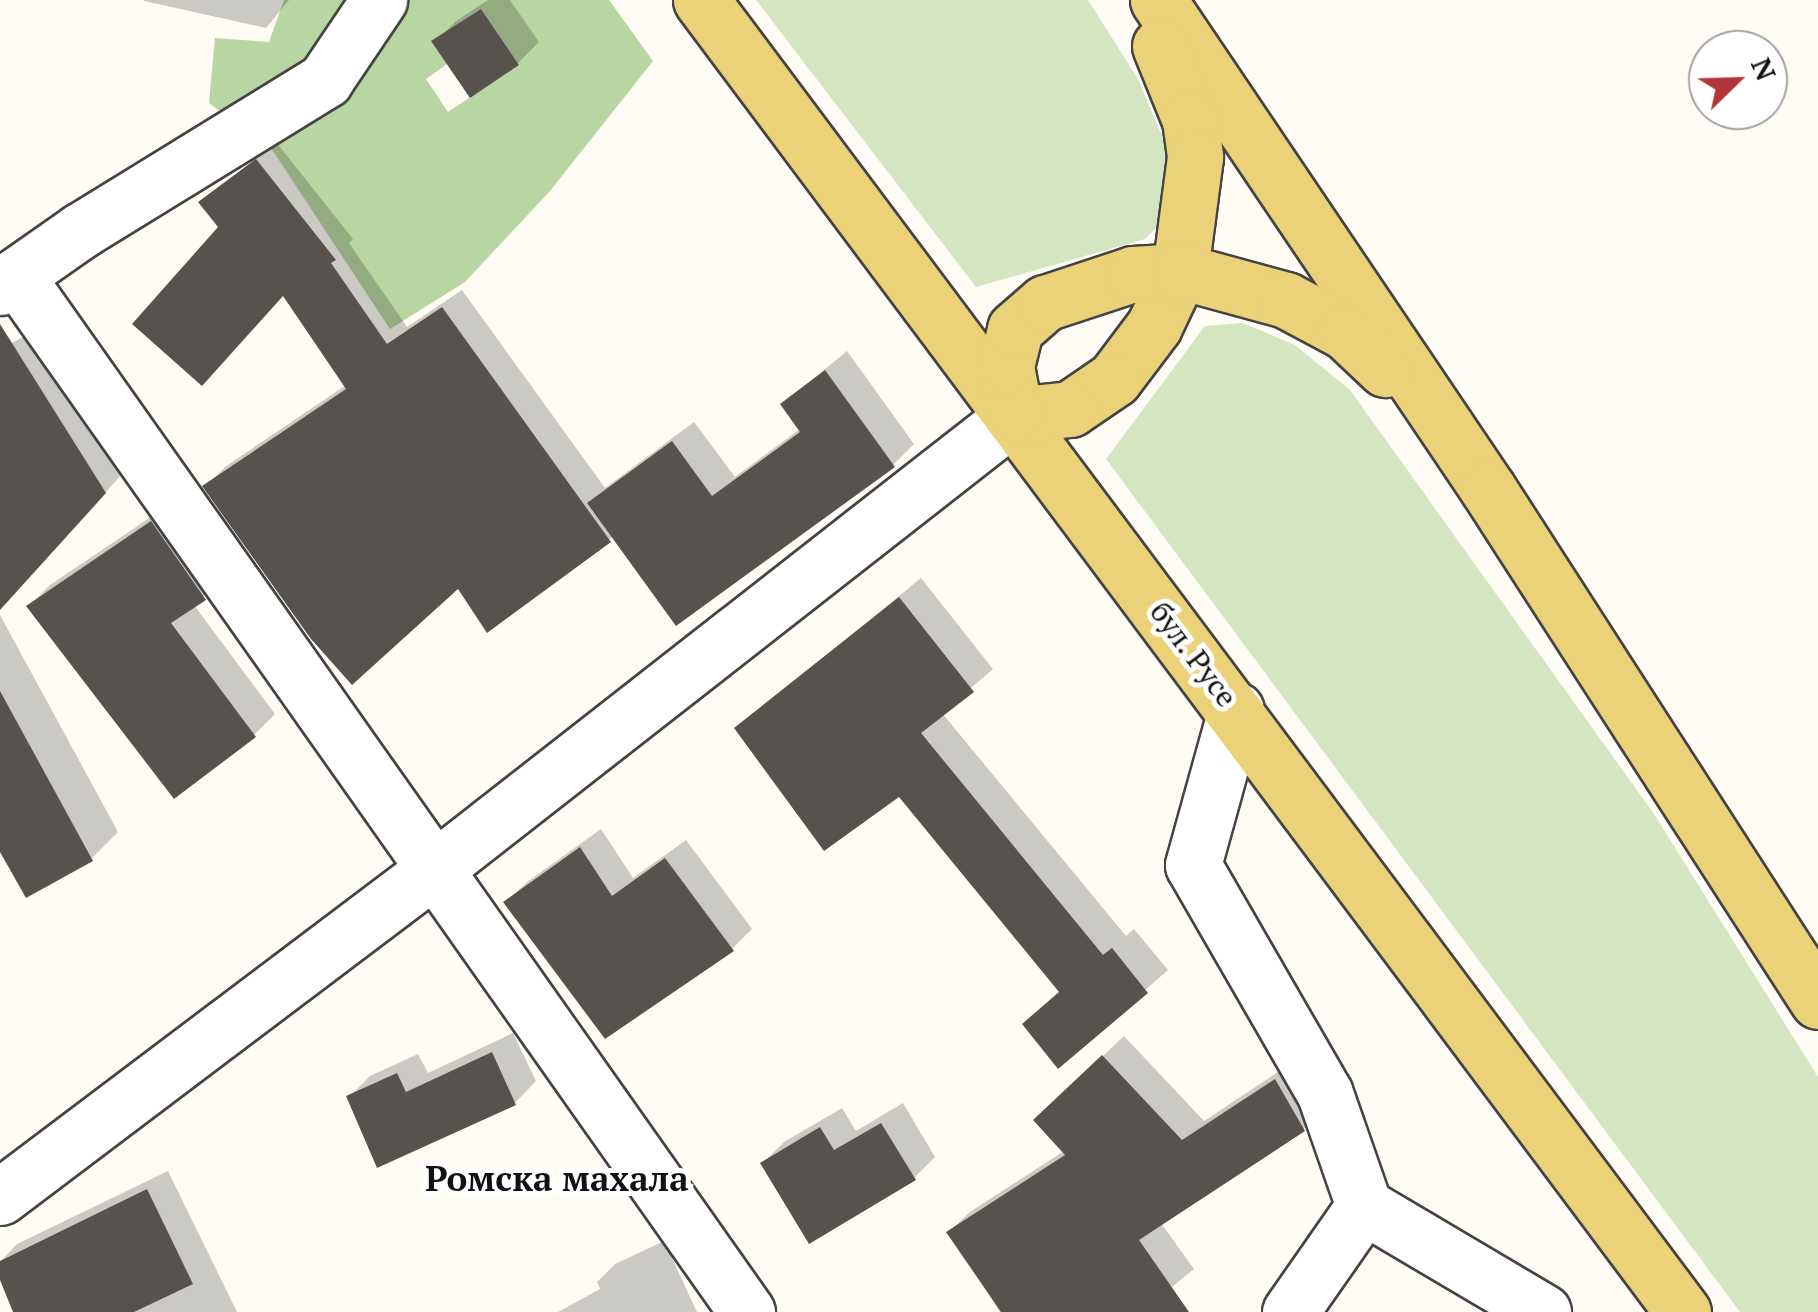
<!DOCTYPE html>
<meta charset="utf-8">
<style>
body{margin:0}
#map{position:relative;width:1818px;height:1312px;overflow:hidden;background:#fefcf5;font-family:"PT Serif",serif}
div>[style]{position:absolute}
.green>*{inset:0;background:#d4e6c1}
.forest>*{inset:0;background:#b8d6a1}
.shadow>*{inset:0;background:#0003}
.building>*{inset:0;background:#58524e}
.roads{filter:drop-shadow(2px 0 #444) drop-shadow(-2px 0 #444) drop-shadow(0 2px #444) drop-shadow(0 -2px #444)}
.minor>*{height:55px;margin:-27.5px;padding:0 27.5px;transform-origin:27.5px;border-radius:27.5px;background:#fff}
.major>*{height:55px;margin:-27.5px;padding:0 27.5px;transform-origin:27.5px;border-radius:27.5px;background:#ebd178}
span{translate:-50% -50%;white-space:nowrap;text-align:center;line-height:1.15;-webkit-text-stroke:10px #fff;paint-order:stroke}
.street-label{font-size:30px;color:#111}
.quarter-label{font-size:35px;color:#111;font-weight:700}
.north{position:absolute;left:1688px;top:30px;width:100px;height:100px;box-sizing:border-box;background:#fff;border:2px solid #a0a0a0;border-radius:50%;rotate:67deg;font-size:28px;font-weight:700;line-height:40px;text-align:center;color:#111}
.north::after{content:'';display:block;margin:auto;width:35px;height:45px;background:#b43539;clip-path:polygon(50% 0,100% 100%,50% 72%,0 100%)}
</style>
<div id="map">
<div class="green">
<div style="clip-path:polygon(756px 0,1088px 0,1138px 79px,1163px 138px,1171px 172px,1162px 222px,1145px 239px,976px 287px)"></div>
<div style="clip-path:polygon(1243px 323px,1295px 345px,1350px 390px,1654px 814px,1818px 1077px,1818px 1312px,1740px 1312px,1106px 459px,1205px 326px)"></div>
</div>
<div class="forest">
<div style="clip-path:polygon(evenodd,284px 0,609px 0,653px 61px,550px 191px,465px 282px,390px 329px,273px 151px,209px 103px,215px 38px,269px 42px,284px 0,481px 9px,519px 65px,448px 112px,426px 79px,447px 64px,432px 41px,481px 9px)"></div>
</div>
<div class="shadow">
<div style="clip-path:polygon(289px 0,266px 28px,144px 1px,144px 0)"></div>
<div style="clip-path:polygon(488px 0,510px 0,539px 42px,518px 63px,435px 42px,456px 21px)"></div>
<div style="clip-path:polygon(276px 142px,353px 239px,349px 243px,407px 327px,462px 290px,605px 488px,694px 422px,735px 477px,800px 429px,783px 404px,847px 351px,914px 444px,893px 465px,614px 536px,487px 629px,458px 585px,206px 486px,225px 467px,346px 385px,284px 294px,201px 202px)"></div>
<div style="clip-path:polygon(44px 323px,132px 463px,43px 562px,0 569px,0 351px)"></div>
<div style="clip-path:polygon(173px 502px,226px 577px,194px 605px,275px 714px,254px 735px,29px 606px,50px 585px)"></div>
<div style="clip-path:polygon(921px 578px,993px 669px,942px 713px,1126px 936px,1134px 929px,1168px 970px,1059px 1065px,1061px 991px,899px 794px,738px 728px)"></div>
<div style="clip-path:polygon(0 615px,118px 832px,91px 859px,0 853px)"></div>
<div style="clip-path:polygon(601px 829px,633px 878px,686px 840px,752px 929px,732px 949px,506px 902px,527px 882px)"></div>
<div style="clip-path:polygon(513px 1033px,536px 1081px,515px 1103px,378px 1165px,349px 1097px,370px 1076px,418px 1054px,428px 1073px)"></div>
<div style="clip-path:polygon(1124px 1036px,1204px 1121px,1296px 1060px,1324px 1108px,1303px 1129px,1161px 1223px,1194px 1269px,1141px 1312px,1000px 1312px,949px 1232px,970px 1212px,1064px 1151px,1057px 1100px)"></div>
<div style="clip-path:polygon(903px 1103px,935px 1157px,914px 1178px,763px 1163px,784px 1142px,842px 1108px,856px 1131px)"></div>
<div style="clip-path:polygon(168px 1171px,237px 1312px,16px 1312px,0 1262px,17px 1244px)"></div>
<div style="clip-path:polygon(664px 1241px,697px 1312px,558px 1312px,600px 1289px,597px 1282px,615px 1264px)"></div>
</div>
<div class="building">
<div style="clip-path:polygon(481px 9px,519px 65px,470px 98px,431px 41px)"></div>
<div style="clip-path:polygon(256px 159px,336px 260px,331px 263px,387px 344px,442px 307px,611px 542px,487px 633px,458px 589px,352px 685px,311px 639px,202px 486px,346px 389px,283px 296px,202px 386px,132px 324px,218px 227px,198px 202px)"></div>
<div style="clip-path:polygon(0 324px,106px 493px,0 610px)"></div>
<div style="clip-path:polygon(825px 370px,895px 467px,676px 626px,587px 503px,672px 441px,712px 496px,800px 432px,780px 404px)"></div>
<div style="clip-path:polygon(151px 521px,206px 600px,171px 623px,256px 737px,174px 799px,26px 606px)"></div>
<div style="clip-path:polygon(899px 597px,974px 692px,921px 733px,1103px 955px,1112px 948px,1148px 993px,1058px 1069px,1022px 1024px,1059px 992px,899px 797px,824px 851px,734px 728px)"></div>
<div style="clip-path:polygon(0 691px,93px 861px,26px 898px,0 852px)"></div>
<div style="clip-path:polygon(580px 847px,612px 896px,665px 858px,734px 951px,605px 1039px,503px 902px)"></div>
<div style="clip-path:polygon(492px 1052px,516px 1105px,377px 1168px,346px 1096px,397px 1073px,406px 1092px)"></div>
<div style="clip-path:polygon(1102px 1055px,1182px 1140px,1275px 1079px,1305px 1131px,1139px 1240px,1189px 1312px,1001px 1312px,946px 1232px,1065px 1155px,1033px 1120px)"></div>
<div style="clip-path:polygon(881px 1123px,916px 1180px,809px 1244px,760px 1163px,820px 1127px,834px 1150px)"></div>
<div style="clip-path:polygon(147px 1189px,193px 1284px,134px 1312px,13px 1312px,0 1280px,0 1261px)"></div>
</div>
<div class="roads">
<div class="minor">
<div style="left:16px;top:276px;width:1268px;rotate:54.79deg"></div>
<div style="left:0;top:287px;width:98px;rotate:-35deg"></div>
<div style="left:80px;top:231px;width:288px;rotate:-31.6deg"></div>
<div style="left:325px;top:80px;width:97px;rotate:-56deg"></div>
<div style="left:1236px;top:710px;width:161px;rotate:105.5deg"></div>
<div style="left:1193px;top:865px;width:264px;rotate:60deg"></div>
<div style="left:1325px;top:1094px;width:119px;rotate:70.8deg"></div>
<div style="left:1364px;top:1206px;width:208px;rotate:30.6deg"></div>
<div style="left:0;top:1197px;width:541px;rotate:-37.04deg"></div>
<div style="left:432px;top:871px;width:740px;rotate:-38.03deg"></div>
<div style="left:1290px;top:1312px;width:129px;rotate:-55.1deg"></div>
</div>
<div class="major">
<div style="left:701px;top:0;width:1639px;rotate:53.19deg"></div>
<div style="left:1158px;top:0;width:590px;rotate:55.99deg"></div>
<div style="left:1488px;top:489px;width:609px;rotate:57.2deg"></div>
<div style="left:1160px;top:46px;width:80px;rotate:67.9deg"></div>
<div style="left:1190px;top:120px;width:37px;rotate:82deg"></div>
<div style="left:1195px;top:157px;width:115px;rotate:97.5deg"></div>
<div style="left:1180px;top:271px;width:61px;rotate:115.3deg"></div>
<div style="left:1154px;top:326px;width:66px;rotate:127deg"></div>
<div style="left:1114px;top:379px;width:53px;rotate:145.7deg"></div>
<div style="left:1070px;top:409px;width:55px;rotate:173.8deg"></div>
<div style="left:1015px;top:415px;width:50px;rotate:-100.4deg"></div>
<div style="left:1006px;top:366px;width:38px;rotate:-76deg"></div>
<div style="left:1015px;top:329px;width:40px;rotate:-41deg"></div>
<div style="left:1045px;top:303px;width:93px;rotate:-18.2deg"></div>
<div style="left:1133px;top:274px;width:47px;rotate:-3.7deg"></div>
<div style="left:1180px;top:271px;width:110px;rotate:15.3deg"></div>
<div style="left:1286px;top:300px;width:68px;rotate:28.1deg"></div>
<div style="left:1346px;top:332px;width:54px;rotate:43.5deg"></div>
</div>
</div>
<div class="street-label">
<span style="left:1194px;top:654px;rotate:53deg">бул. Русе</span>
</div>
<div class="quarter-label">
<span style="left:557px;top:1178px">Ромска махала</span>
</div>
<div class="north">N</div>
</div>
